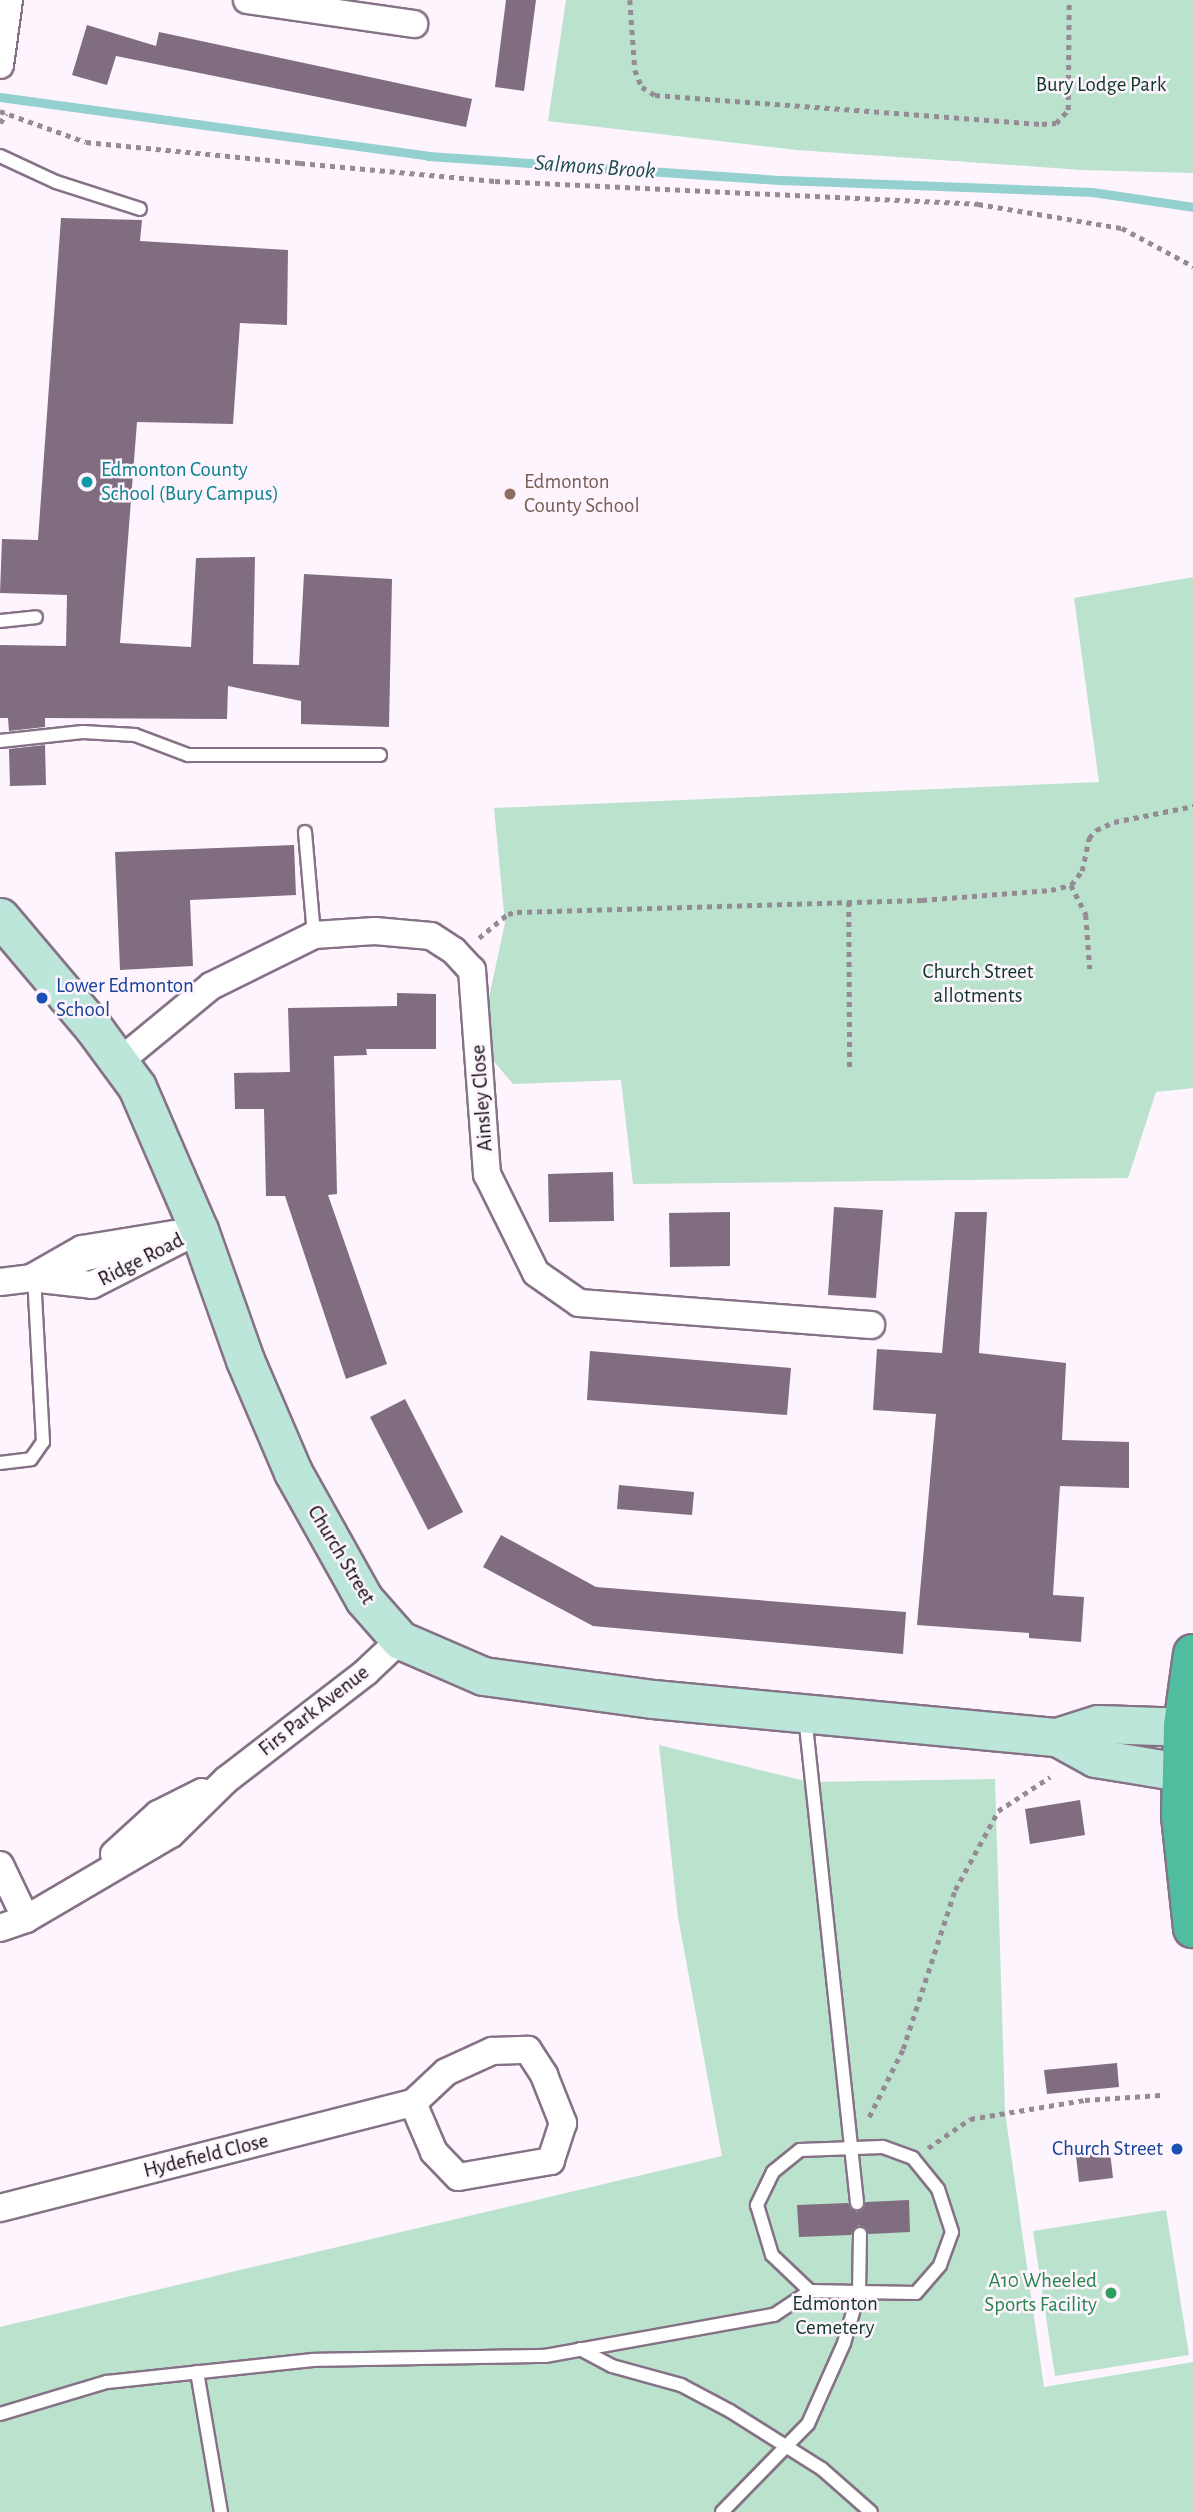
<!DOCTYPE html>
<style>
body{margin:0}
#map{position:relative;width:1193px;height:2512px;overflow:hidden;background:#fdf4fd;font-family:"Alegreya Sans",sans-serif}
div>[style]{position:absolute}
.green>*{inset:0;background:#bae2cd}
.stream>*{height:9px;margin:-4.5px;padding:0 4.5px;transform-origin:4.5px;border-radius:4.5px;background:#95d0d1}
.building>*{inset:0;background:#806d80}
.path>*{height:4.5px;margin-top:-2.25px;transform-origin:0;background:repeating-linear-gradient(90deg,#948b94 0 5px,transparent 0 10px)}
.roads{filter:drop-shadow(2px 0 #867286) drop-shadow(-2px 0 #867286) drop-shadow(0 2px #867286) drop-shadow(0 -2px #867286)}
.service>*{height:12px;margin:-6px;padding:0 6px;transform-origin:6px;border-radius:6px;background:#fff}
.minor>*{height:26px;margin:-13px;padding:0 13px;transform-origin:13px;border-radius:13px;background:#fff}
.secondary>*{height:37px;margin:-18.5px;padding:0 18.5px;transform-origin:18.5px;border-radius:18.5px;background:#bde6db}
.trunk>*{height:38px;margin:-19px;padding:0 19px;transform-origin:19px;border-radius:19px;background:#50be9e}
.dots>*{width:19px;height:19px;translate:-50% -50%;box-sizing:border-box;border:4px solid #fdf4fd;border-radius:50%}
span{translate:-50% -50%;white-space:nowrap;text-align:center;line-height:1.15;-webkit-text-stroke:5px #fdf4fd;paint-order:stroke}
.park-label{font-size:21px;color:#103827}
.culture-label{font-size:21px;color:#0d838f}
.left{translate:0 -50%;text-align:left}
.education-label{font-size:21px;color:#785e54}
.transit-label{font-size:21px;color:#164399}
.right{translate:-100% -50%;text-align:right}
.street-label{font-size:21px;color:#110911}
.leisure-label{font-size:21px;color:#27864d}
.water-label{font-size:23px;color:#1b4f50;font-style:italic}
</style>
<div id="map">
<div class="green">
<div style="clip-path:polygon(566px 0,1193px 0,1193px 173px,1082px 170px,797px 150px,548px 121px)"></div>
<div style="clip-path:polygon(1193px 577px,1193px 1088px,1156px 1092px,1128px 1178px,633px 1184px,621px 1080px,513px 1084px,479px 1044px,505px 923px,494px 808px,1099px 782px,1074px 598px)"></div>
<div style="clip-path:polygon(659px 1745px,809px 1782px,995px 1779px,1005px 2112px,1044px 2387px,1193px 2362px,1193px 2512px,0 2512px,0 2327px,722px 2156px,678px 1917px)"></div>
<div style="clip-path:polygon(1166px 2210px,1189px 2355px,1055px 2376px,1033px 2231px)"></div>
</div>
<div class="stream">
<div style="left:0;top:97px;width:432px;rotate:7.8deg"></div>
<div style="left:428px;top:156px;width:355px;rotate:3.9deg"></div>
<div style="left:782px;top:180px;width:310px;rotate:2.2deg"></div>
<div style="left:1092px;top:192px;width:102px;rotate:8.4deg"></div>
</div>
<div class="building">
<div style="clip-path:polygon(506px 0,536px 0,524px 91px,495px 87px)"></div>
<div style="clip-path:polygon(87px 25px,156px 46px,159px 32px,472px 99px,466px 127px,116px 56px,107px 85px,72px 75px)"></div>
<div style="clip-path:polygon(61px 218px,142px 220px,140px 241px,288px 250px,287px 325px,240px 323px,233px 424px,137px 422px,120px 643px,191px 647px,196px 558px,255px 557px,253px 664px,299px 665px,304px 574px,392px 579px,389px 727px,301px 724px,301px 701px,228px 686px,227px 719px,45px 718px,45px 727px,9px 731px,8px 718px,0 718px,0 645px,66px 646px,67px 595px,0 593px,2px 539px,38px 540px)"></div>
<div style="clip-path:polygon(45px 745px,46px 785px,10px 786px,9px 749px)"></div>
<div style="clip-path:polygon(294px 845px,296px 895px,190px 900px,193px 966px,120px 970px,115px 852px)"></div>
<div style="clip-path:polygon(397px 993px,436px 994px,436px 1049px,366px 1049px,367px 1055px,334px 1056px,337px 1194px,328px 1195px,387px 1364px,346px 1379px,285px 1196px,266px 1196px,264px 1109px,235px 1109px,234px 1073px,290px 1072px,288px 1008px,397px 1006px)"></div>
<div style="clip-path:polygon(613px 1172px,614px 1221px,549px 1222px,548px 1174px)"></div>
<div style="clip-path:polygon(834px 1207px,883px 1210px,876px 1298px,828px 1295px)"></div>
<div style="clip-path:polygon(730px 1212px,730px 1266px,670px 1267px,669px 1213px)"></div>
<div style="clip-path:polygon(955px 1212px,987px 1212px,979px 1353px,1066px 1363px,1062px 1440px,1129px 1442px,1129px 1488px,1060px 1486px,1053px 1595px,1084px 1597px,1081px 1642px,1029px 1638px,1029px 1633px,917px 1625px,936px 1414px,873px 1410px,877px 1349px,942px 1353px)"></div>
<div style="clip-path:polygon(590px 1351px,791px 1368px,787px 1415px,587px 1400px)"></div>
<div style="clip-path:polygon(405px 1399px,463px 1512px,428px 1530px,370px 1417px)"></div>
<div style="clip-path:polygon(619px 1485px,694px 1492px,692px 1515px,617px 1509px)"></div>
<div style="clip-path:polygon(501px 1535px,596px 1587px,906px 1612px,903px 1654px,593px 1626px,483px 1567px)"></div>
<div style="clip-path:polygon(1080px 1800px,1085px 1835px,1030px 1844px,1025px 1809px)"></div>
<div style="clip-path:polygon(1117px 2063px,1119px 2087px,1047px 2094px,1044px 2070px)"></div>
<div style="clip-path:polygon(1110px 2152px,1113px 2178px,1079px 2182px,1076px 2156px)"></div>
<div style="clip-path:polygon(909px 2200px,910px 2232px,869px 2234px,859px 2225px,851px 2235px,799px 2237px,797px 2205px,848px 2203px,857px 2212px,866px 2202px)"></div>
</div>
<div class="path">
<div style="left:630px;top:0;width:70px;rotate:85.9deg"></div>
<div style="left:635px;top:70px;width:18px;rotate:68deg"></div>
<div style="left:642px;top:87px;width:15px;rotate:32deg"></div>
<div style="left:655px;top:95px;width:388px;rotate:4.3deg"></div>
<div style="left:1042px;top:124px;width:14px;rotate:-4deg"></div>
<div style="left:1056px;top:123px;width:18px;rotate:-47deg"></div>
<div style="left:1068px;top:110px;width:110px;rotate:-89.5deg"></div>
<div style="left:0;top:111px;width:91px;rotate:19.8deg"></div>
<div style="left:86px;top:142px;width:215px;rotate:5.6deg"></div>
<div style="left:300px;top:163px;width:196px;rotate:5.3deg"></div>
<div style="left:495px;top:181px;width:484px;rotate:2.7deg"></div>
<div style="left:978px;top:204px;width:146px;rotate:9.5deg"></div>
<div style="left:1122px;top:228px;width:81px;rotate:28.2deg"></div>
<div style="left:0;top:123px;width:11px;rotate:-56deg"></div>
<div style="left:1071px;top:885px;width:34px;rotate:63deg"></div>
<div style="left:1086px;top:915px;width:54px;rotate:85.8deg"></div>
<div style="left:849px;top:902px;width:167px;rotate:89.7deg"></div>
<div style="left:479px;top:938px;width:38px;rotate:-40deg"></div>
<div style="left:508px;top:914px;width:9px;rotate:-13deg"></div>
<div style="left:517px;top:912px;width:405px;rotate:-1.7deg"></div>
<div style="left:922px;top:900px;width:129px;rotate:-4.4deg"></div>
<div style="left:1051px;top:890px;width:21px;rotate:-14deg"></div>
<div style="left:1071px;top:885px;width:18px;rotate:-52deg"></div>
<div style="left:1082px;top:871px;width:34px;rotate:-78deg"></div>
<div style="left:1089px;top:838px;width:11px;rotate:-49deg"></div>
<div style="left:1096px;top:830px;width:20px;rotate:-24deg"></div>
<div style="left:1114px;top:822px;width:81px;rotate:-11.4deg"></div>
<div style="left:869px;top:2117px;width:76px;rotate:-63.4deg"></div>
<div style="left:903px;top:2049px;width:167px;rotate:-71.9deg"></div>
<div style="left:955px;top:1890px;width:90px;rotate:-61.4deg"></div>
<div style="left:998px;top:1811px;width:62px;rotate:-33.2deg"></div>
<div style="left:928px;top:2148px;width:51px;rotate:-34.6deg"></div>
<div style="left:970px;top:2119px;width:117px;rotate:-9.4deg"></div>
<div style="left:1085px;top:2100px;width:76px;rotate:-3.8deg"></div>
</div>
<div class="roads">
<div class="service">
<div style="left:0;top:156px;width:62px;rotate:24.9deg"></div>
<div style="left:56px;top:182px;width:88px;rotate:17.8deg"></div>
<div style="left:0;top:621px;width:36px;rotate:-6deg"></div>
<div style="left:0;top:741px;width:83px;rotate:-6.2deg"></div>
<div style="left:83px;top:732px;width:52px;rotate:3.3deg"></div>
<div style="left:135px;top:735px;width:57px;rotate:20.7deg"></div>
<div style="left:188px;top:755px;width:192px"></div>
<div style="left:305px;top:832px;width:103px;rotate:85deg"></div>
<div style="left:59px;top:1272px;width:73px;rotate:-15.2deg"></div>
<div style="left:0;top:1463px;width:31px;rotate:-7deg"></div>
<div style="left:31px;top:1459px;width:21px;rotate:-55deg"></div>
<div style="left:43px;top:1442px;width:164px;rotate:-93.1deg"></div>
<div style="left:805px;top:1716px;width:490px;rotate:83.9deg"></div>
<div style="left:580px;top:2349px;width:36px;rotate:28deg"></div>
<div style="left:612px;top:2366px;width:72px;rotate:15.4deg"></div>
<div style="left:681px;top:2385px;width:55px;rotate:28deg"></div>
<div style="left:730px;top:2411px;width:109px;rotate:32.2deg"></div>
<div style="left:822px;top:2469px;width:65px;rotate:41.3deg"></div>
<div style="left:197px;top:2372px;width:142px;rotate:80.3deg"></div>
<div style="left:0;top:2414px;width:112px;rotate:-16.7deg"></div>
<div style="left:107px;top:2382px;width:207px;rotate:-6.1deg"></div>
<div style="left:313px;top:2360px;width:232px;rotate:-1deg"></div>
<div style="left:545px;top:2356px;width:233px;rotate:-10.2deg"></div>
<div style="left:774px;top:2315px;width:43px;rotate:-33.7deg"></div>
<div style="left:722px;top:2512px;width:123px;rotate:-45.7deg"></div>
<div style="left:808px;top:2424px;width:89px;rotate:-66deg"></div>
<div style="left:844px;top:2343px;width:53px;rotate:-73.6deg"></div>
<div style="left:859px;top:2292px;width:57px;rotate:1deg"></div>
<div style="left:916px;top:2293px;width:37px;rotate:-49deg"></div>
<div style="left:940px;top:2265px;width:35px;rotate:-70deg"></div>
<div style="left:952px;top:2232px;width:45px;rotate:-108deg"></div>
<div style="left:938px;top:2189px;width:40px;rotate:-129deg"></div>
<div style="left:913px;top:2158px;width:33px;rotate:-160deg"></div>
<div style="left:882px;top:2147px;width:82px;rotate:177.9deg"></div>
<div style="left:800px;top:2150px;width:35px;rotate:141deg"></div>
<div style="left:773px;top:2172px;width:37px;rotate:116deg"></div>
<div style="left:757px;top:2205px;width:52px;rotate:73.3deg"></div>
<div style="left:772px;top:2255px;width:52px;rotate:43.5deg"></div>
<div style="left:810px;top:2291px;width:49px;rotate:1.2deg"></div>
<div style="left:859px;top:2292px;width:58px;rotate:-89deg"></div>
</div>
<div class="minor">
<div style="left:247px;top:0;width:169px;rotate:8.2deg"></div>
<div style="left:0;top:65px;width:66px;rotate:-82.1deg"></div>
<div style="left:120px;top:1061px;width:118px;rotate:-39.5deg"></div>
<div style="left:211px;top:986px;width:115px;rotate:-26.3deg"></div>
<div style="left:314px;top:935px;width:61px;rotate:-3.8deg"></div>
<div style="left:375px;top:931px;width:56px;rotate:5.1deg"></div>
<div style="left:431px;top:936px;width:27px;rotate:33deg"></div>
<div style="left:454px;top:951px;width:26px;rotate:47deg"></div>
<div style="left:472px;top:970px;width:205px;rotate:85.8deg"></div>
<div style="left:487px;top:1174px;width:110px;rotate:63.7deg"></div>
<div style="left:536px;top:1273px;width:52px;rotate:34.9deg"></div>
<div style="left:579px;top:1303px;width:293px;rotate:4.3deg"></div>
<div style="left:31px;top:1278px;width:59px;rotate:-29.6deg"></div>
<div style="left:82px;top:1249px;width:93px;rotate:-9.3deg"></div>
<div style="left:0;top:1282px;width:31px;rotate:-7deg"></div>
<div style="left:31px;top:1278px;width:61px;rotate:6.5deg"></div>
<div style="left:92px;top:1285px;width:120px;rotate:-27.2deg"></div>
<div style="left:114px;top:1854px;width:59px;rotate:-42.3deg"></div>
<div style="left:158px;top:1814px;width:49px;rotate:-26.6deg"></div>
<div style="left:0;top:1865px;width:60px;rotate:64.3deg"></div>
<div style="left:0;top:1928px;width:28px;rotate:-19deg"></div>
<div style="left:26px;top:1919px;width:168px;rotate:-30.4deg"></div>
<div style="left:171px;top:1834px;width:77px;rotate:-44.5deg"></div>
<div style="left:226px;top:1780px;width:177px;rotate:-37.6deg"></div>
<div style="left:366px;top:1672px;width:47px;rotate:-43.3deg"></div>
<div style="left:0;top:2208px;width:426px;rotate:-14.3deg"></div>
<div style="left:413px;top:2103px;width:45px;rotate:-43.2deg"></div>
<div style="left:446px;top:2072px;width:51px;rotate:-24.5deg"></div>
<div style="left:492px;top:2051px;width:36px;rotate:-2deg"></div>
<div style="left:528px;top:2050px;width:30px;rotate:57deg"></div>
<div style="left:544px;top:2075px;width:52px;rotate:68.4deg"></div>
<div style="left:563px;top:2123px;width:40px;rotate:108deg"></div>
<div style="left:551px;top:2161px;width:94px;rotate:170.2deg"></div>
<div style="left:458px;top:2177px;width:35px;rotate:-134deg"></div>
<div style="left:434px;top:2152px;width:53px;rotate:-113.2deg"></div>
</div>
<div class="secondary">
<div style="left:0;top:917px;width:144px;rotate:49.8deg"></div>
<div style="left:93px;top:1027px;width:74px;rotate:53.7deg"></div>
<div style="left:137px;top:1087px;width:156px;rotate:66.6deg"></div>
<div style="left:199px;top:1230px;width:138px;rotate:70.5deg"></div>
<div style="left:245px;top:1360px;width:122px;rotate:66.8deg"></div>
<div style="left:293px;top:1472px;width:145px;rotate:60.8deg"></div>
<div style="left:364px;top:1599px;width:55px;rotate:48.7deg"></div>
<div style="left:400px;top:1640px;width:90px;rotate:23.4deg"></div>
<div style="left:483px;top:1676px;width:172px;rotate:7.7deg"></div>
<div style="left:653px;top:1699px;width:406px;rotate:5.4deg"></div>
<div style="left:1057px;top:1737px;width:43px;rotate:-17.6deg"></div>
<div style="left:1098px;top:1724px;width:95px;rotate:1.8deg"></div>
<div style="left:1057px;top:1737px;width:43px;rotate:28.9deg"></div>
<div style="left:1095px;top:1758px;width:99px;rotate:9.3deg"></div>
</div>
<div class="trunk">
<div style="left:1193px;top:1654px;width:73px;rotate:97.9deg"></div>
<div style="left:1183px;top:1726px;width:90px;rotate:91.3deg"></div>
<div style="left:1181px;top:1816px;width:113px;rotate:83.9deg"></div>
</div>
</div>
<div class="dots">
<div style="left:87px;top:482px;background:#0f9aa8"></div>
<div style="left:510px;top:494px;background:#8d6e63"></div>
<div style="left:42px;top:998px;background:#1a4fb4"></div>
<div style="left:1177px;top:2149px;background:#1a4fb4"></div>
<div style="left:1111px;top:2293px;background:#2e9e5b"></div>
</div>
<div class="park-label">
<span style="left:1101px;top:85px">Bury Lodge Park</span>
<span style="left:978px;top:984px">Church Street<br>allotments</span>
<span style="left:835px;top:2316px">Edmonton<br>Cemetery</span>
</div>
<div class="culture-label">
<span class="left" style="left:101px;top:482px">Edmonton County<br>School (Bury Campus)</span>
</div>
<div class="education-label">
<span class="left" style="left:524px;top:494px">Edmonton<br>County School</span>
</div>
<div class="transit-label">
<span class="left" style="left:56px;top:998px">Lower Edmonton<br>School</span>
<span class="right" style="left:1163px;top:2149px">Church Street</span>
</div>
<div class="street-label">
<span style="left:482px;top:1098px;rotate:-94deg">Ainsley Close</span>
<span style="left:141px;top:1260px;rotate:-27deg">Ridge Road</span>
<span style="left:341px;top:1555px;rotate:59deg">Church Street</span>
<span style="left:314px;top:1711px;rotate:-38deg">Firs Park Avenue</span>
<span style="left:206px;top:2156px;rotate:-14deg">Hydefield Close</span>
</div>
<div class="leisure-label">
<span class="right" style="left:1097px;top:2293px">A10 Wheeled<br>Sports Facility</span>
</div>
<div class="water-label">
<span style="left:595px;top:168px;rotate:4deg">Salmons Brook</span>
</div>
</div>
